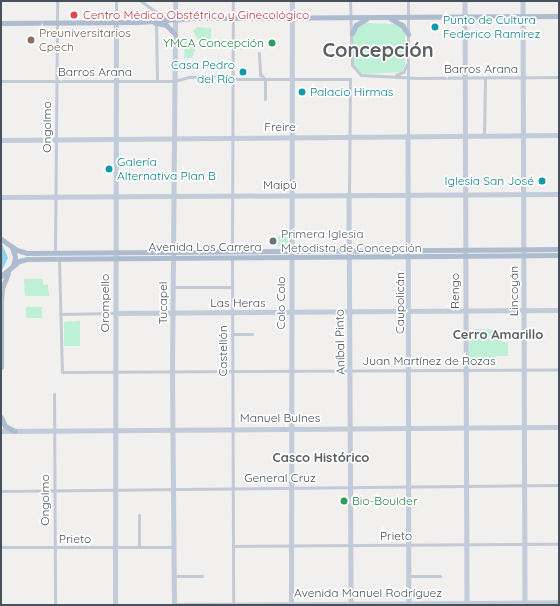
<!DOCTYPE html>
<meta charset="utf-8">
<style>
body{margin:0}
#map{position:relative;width:560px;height:606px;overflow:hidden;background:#f2efef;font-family:Quicksand,sans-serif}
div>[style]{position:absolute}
.green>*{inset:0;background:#bdf0d5}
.round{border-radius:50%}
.water>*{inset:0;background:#89d1ee}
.street>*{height:3px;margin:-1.5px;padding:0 1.5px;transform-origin:1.5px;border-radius:1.5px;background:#c2cad5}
.secondary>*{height:4.5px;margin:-2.25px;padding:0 2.25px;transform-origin:2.25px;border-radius:2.25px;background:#c1cbd9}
.primary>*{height:5px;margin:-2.5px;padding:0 2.5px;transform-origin:2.5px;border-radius:2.5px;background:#aebccf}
.dots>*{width:11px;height:11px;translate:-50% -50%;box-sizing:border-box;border:2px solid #fff;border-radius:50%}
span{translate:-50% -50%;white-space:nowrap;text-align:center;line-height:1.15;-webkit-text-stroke:3.5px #fff;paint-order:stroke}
.health-label{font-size:12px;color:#be3a42}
.left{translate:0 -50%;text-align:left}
.culture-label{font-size:12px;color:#0d838f}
.right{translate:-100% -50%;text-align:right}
.education-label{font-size:12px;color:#785e54}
.leisure-label{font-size:12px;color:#27864d}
.street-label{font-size:12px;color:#47515d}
.worship-label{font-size:12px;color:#5b616d}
.neighbourhood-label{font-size:13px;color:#5c5f64;font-weight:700}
.town-label{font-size:20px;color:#5c5f64;font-weight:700}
.frame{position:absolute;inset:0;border:2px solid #47515d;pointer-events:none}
</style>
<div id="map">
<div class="green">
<div style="clip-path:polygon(363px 23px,398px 24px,405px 32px,405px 65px,401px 72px,362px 74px,353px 64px,353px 34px,354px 29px)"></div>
<div style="clip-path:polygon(197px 27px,211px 28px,211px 39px,200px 43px,193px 31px)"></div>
<div style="clip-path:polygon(185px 38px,196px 47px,192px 58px,184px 58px)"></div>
<div class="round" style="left:276px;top:235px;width:12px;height:12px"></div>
<div style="clip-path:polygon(24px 279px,43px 279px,43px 285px,48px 285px,49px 296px,25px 296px)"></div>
<div style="clip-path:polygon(26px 307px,42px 307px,42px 318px,26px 318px)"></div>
<div style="clip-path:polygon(80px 321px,80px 346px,64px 346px,64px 322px)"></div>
<div style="clip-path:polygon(474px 329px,502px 330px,502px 342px,508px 342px,508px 356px,496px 356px,495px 365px,472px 365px,469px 363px,469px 336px,473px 336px)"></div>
</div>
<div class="water">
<div style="clip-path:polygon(2px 244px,8px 258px,1px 272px)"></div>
</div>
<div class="street">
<div style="left:141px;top:1px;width:31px;rotate:36deg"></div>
<div style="left:350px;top:1px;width:64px;rotate:88.2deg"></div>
<div style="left:352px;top:65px;width:13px;rotate:48deg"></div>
<div style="left:361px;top:75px;width:57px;rotate:3deg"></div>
<div style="left:418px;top:78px;width:141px;rotate:-0.4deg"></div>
<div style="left:408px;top:1px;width:135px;rotate:90deg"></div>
<div style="left:116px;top:22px;width:21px;rotate:-90deg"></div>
<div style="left:156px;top:23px;width:58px;rotate:89deg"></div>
<div style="left:259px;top:53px;width:22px;rotate:87deg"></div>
<div style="left:260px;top:74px;width:7px;rotate:45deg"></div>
<div style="left:265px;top:79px;width:20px;rotate:90deg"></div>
<div style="left:396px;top:75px;width:8px;rotate:-23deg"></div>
<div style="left:403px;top:72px;width:9px;rotate:-63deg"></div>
<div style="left:188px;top:77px;width:40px;rotate:-1.4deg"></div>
<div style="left:228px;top:76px;width:6px;rotate:31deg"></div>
<div style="left:233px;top:79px;width:117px"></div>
<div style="left:1px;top:81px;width:173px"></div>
<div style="left:174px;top:81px;width:16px;rotate:-15deg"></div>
<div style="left:484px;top:136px;width:58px;rotate:-89deg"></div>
<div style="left:349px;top:195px;width:116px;rotate:-89.5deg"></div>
<div style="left:232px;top:251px;width:250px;rotate:-89.8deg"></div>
<div style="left:55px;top:252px;width:251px;rotate:-89.5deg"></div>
<div style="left:232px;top:257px;width:348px;rotate:89.8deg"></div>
<div style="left:59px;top:259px;width:113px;rotate:88.5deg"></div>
<div style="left:62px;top:372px;width:497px;rotate:-0.3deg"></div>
<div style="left:173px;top:287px;width:59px"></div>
<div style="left:60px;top:314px;width:55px;rotate:-1deg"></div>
<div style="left:232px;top:334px;width:20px"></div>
<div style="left:54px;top:394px;width:211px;rotate:89.7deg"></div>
<div style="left:1px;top:491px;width:558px;rotate:-0.62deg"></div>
<div style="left:233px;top:546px;width:326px;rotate:-0.4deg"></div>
<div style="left:1px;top:547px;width:173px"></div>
<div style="left:139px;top:547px;width:32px;rotate:-90deg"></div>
<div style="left:174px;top:576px;width:28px"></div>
<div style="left:409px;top:576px;width:31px"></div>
</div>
<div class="secondary">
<div style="left:465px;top:1px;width:604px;rotate:89.81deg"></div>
<div style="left:523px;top:1px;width:604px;rotate:89.81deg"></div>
<div style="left:408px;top:136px;width:469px;rotate:89.9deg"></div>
<div style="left:1px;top:140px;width:558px;rotate:-0.51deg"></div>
<div style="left:349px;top:195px;width:410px;rotate:89.7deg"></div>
<div style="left:1px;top:197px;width:558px;rotate:-0.31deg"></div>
<div style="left:115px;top:313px;width:444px;rotate:-0.4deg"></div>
<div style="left:1px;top:431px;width:558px;rotate:-0.41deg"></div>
<div style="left:115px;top:605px;width:583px;rotate:-89.9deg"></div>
<div style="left:174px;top:605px;width:236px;rotate:-90.5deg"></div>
<div style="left:172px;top:369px;width:368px;rotate:-89.5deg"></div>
<div style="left:177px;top:605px;width:382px;rotate:-0.4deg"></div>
<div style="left:291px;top:605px;width:604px;rotate:-89.91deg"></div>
</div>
<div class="primary">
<div style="left:391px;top:19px;width:13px;rotate:29deg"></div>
<div style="left:402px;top:25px;width:11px;rotate:56deg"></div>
<div style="left:1px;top:23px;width:139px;rotate:-0.4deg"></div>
<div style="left:140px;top:22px;width:53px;rotate:-4.3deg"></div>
<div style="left:193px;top:18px;width:366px;rotate:-0.3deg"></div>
<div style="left:155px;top:23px;width:11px;rotate:10deg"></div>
<div style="left:166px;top:25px;width:13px;rotate:45deg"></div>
<div style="left:352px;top:33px;width:9px;rotate:-63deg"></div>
<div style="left:356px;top:25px;width:12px;rotate:-31deg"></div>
<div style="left:1px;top:239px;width:19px;rotate:35deg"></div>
<div style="left:17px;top:250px;width:10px;rotate:17deg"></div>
<div style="left:27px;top:253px;width:532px;rotate:-0.43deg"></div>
<div style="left:12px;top:247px;width:10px;rotate:73deg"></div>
<div style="left:15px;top:257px;width:9px;rotate:103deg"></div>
<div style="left:1px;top:276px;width:23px;rotate:-40deg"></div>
<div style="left:19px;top:261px;width:8px;rotate:-14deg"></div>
<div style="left:27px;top:259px;width:532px;rotate:-0.43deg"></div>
<div style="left:1px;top:302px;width:65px;rotate:90deg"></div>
<div style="left:1px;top:302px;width:14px;rotate:-86deg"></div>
<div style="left:2px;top:288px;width:16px;rotate:-68deg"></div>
<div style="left:1px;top:417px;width:10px;rotate:66deg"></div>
<div style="left:5px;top:426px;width:11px;rotate:27deg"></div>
</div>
<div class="dots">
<div style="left:74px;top:15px;background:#e0444e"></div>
<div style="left:435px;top:27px;background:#0f9aa8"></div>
<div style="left:31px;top:40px;background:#8d6e63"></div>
<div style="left:272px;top:43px;background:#2e9e5b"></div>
<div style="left:243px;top:72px;background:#0f9aa8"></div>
<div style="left:302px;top:92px;background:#0f9aa8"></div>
<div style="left:109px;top:169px;background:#0f9aa8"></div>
<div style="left:542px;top:181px;background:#0f9aa8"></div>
<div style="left:273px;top:241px;background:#6b7280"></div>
<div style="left:344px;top:501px;background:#2e9e5b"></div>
</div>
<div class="health-label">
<span class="left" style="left:83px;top:15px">Centro Médico Obstétrico y Ginecológico</span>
</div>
<div class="culture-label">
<span class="left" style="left:443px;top:27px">Punto de Cultura<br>Federico Ramírez</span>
<span class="right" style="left:235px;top:72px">Casa Pedro<br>del Río</span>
<span class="left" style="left:310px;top:92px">Palacio Hirmas</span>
<span class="left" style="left:117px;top:169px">Galería<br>Alternativa Plan B</span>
<span class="right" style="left:534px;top:181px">Iglesia San José</span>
</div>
<div class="education-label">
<span class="left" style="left:39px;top:40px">Preuniversitarios<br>Cpech</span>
</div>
<div class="leisure-label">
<span class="right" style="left:264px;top:43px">YMCA Concepción</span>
<span class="left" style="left:352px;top:501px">Bio-Boulder</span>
</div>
<div class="street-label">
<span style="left:481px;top:69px">Barros Arana</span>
<span style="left:95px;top:72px">Barros Arana</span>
<span style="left:47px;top:127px;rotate:-90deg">Ongolmo</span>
<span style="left:280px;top:127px">Freire</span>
<span style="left:280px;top:185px">Maipú</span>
<span style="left:205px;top:247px">Avenida Los Carrera</span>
<span style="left:455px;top:291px;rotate:-90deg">Rengo</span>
<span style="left:514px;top:291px;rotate:-90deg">Lincoyán</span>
<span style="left:105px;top:303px;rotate:-90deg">Orompello</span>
<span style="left:163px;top:303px;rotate:-90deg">Tucapel</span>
<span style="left:238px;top:303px">Las Heras</span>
<span style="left:281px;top:303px;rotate:-90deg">Colo Colo</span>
<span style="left:400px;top:303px;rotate:-90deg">Caupolicán</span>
<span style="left:340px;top:342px;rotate:-91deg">Aníbal Pinto</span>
<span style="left:223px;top:351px;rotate:-90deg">Castellón</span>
<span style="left:429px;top:361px">Juan Martínez de Rozas</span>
<span style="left:280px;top:418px">Manuel Bulnes</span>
<span style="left:280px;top:478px">General Cruz</span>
<span style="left:45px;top:500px;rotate:-90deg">Ongolmo</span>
<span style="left:396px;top:536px;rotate:-1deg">Prieto</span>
<span style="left:75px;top:539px">Prieto</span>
<span style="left:368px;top:593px">Avenida Manuel Rodríguez</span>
</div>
<div class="worship-label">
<span class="left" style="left:281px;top:241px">Primera Iglesia<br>Metodista de Concepción</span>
</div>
<div class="neighbourhood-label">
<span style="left:498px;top:334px">Cerro Amarillo</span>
<span style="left:321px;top:457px">Casco Histórico</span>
</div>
<div class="town-label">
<span style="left:378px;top:49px">Concepción</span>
</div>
<div class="frame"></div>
</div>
